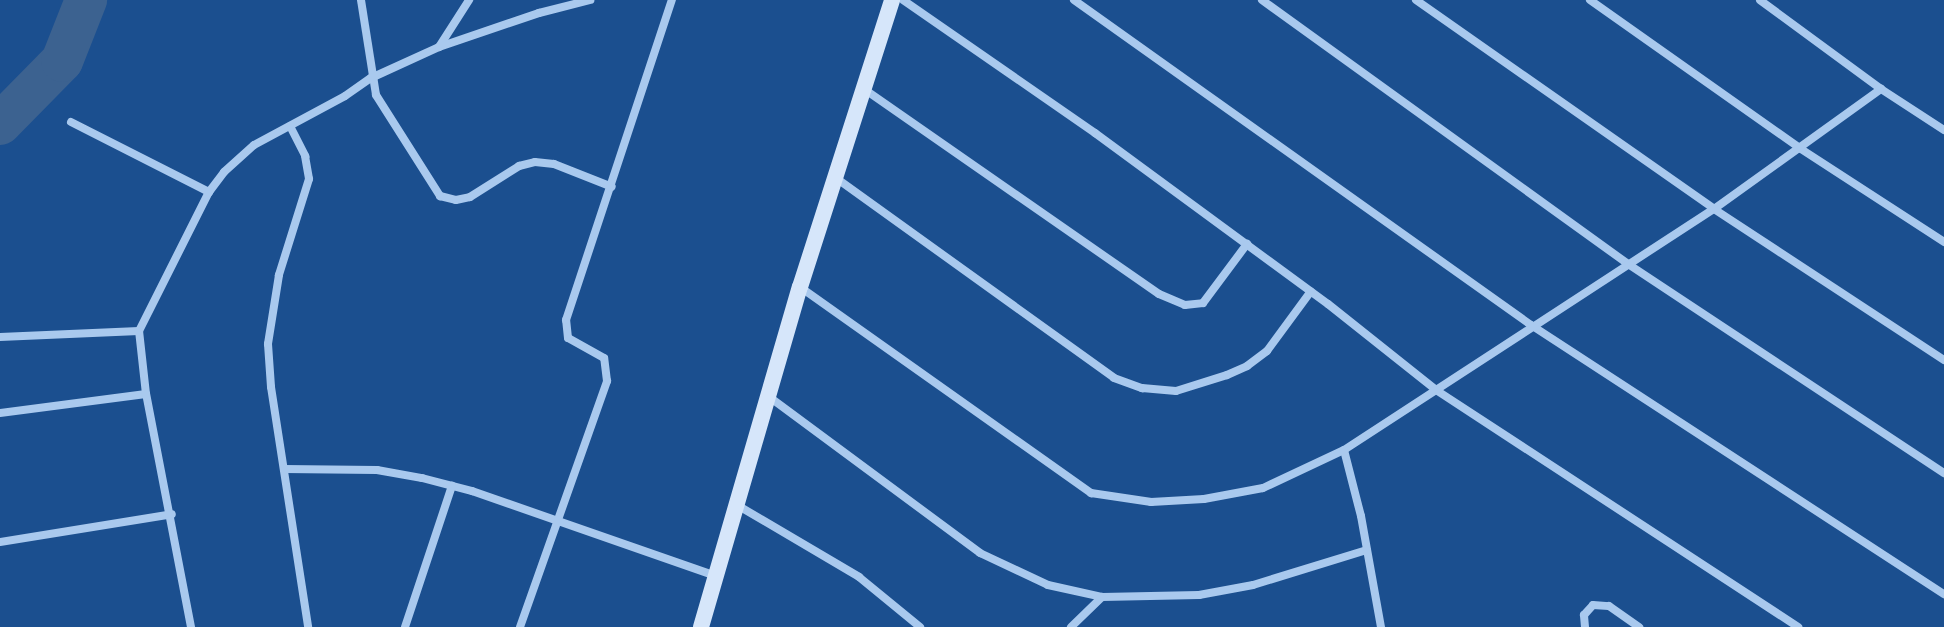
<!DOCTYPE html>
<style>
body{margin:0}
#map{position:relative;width:1944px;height:627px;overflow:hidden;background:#1b4f8f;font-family:Lato,sans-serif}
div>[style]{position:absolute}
.river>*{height:42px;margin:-21px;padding:0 21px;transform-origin:21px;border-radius:21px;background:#3c6290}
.street>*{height:8px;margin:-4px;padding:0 4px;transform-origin:4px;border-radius:4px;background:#a9c9ee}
.secondary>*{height:16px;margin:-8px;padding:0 8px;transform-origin:8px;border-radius:8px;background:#d6e6fa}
span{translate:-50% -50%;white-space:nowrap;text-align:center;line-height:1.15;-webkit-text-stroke:8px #1b4f8f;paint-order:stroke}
</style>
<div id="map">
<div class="river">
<div style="left:0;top:124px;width:88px;rotate:-45.5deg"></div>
<div style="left:62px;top:61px;width:66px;rotate:-68.5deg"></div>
</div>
<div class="street">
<div style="left:361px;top:0;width:96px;rotate:81deg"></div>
<div style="left:376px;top:95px;width:120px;rotate:57.6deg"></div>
<div style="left:440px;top:196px;width:16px;rotate:14deg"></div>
<div style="left:456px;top:200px;width:14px;rotate:-12deg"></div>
<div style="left:470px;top:197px;width:58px;rotate:-32.3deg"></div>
<div style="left:519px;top:166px;width:16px;rotate:-14deg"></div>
<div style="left:535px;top:162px;width:19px;rotate:6deg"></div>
<div style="left:554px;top:164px;width:62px;rotate:21.6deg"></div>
<div style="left:903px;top:0;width:234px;rotate:34.7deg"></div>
<div style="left:1095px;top:133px;width:289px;rotate:36.3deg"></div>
<div style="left:1328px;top:304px;width:138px;rotate:38.5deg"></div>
<div style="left:1436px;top:390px;width:433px;rotate:33.2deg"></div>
<div style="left:1074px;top:0;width:561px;rotate:35.42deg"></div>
<div style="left:1531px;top:325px;width:493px;rotate:33.1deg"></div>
<div style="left:1262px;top:0;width:451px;rotate:35.8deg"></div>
<div style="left:1628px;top:264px;width:379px;rotate:33.5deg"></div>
<div style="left:1416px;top:0;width:364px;rotate:35deg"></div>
<div style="left:1714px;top:209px;width:275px;rotate:33.3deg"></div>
<div style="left:1590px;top:0;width:258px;rotate:35.2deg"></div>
<div style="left:1801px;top:149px;width:171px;rotate:33deg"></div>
<div style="left:439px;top:47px;width:56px;rotate:-57.4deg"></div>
<div style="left:864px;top:89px;width:359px;rotate:34.8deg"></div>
<div style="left:1159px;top:294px;width:28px;rotate:23deg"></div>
<div style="left:1185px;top:305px;width:18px;rotate:-6deg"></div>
<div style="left:1203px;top:303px;width:74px;rotate:-53.3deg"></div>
<div style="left:1881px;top:89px;width:75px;rotate:33.1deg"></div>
<div style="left:71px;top:122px;width:155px;rotate:26.9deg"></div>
<div style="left:290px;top:126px;width:34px;rotate:63deg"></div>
<div style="left:305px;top:156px;width:23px;rotate:80deg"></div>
<div style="left:309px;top:179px;width:101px;rotate:107.4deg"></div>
<div style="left:279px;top:275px;width:70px;rotate:99.1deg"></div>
<div style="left:268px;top:344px;width:43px;rotate:86deg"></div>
<div style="left:271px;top:387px;width:243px;rotate:81.2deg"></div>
<div style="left:836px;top:178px;width:342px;rotate:35.7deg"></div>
<div style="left:1114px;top:378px;width:30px;rotate:20deg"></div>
<div style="left:1142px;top:388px;width:34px;rotate:5deg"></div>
<div style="left:1176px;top:391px;width:53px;rotate:-17.4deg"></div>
<div style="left:1227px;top:375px;width:22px;rotate:-24deg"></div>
<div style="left:1247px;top:366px;width:25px;rotate:-37deg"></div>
<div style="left:1267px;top:351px;width:74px;rotate:-53.7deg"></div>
<div style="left:800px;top:287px;width:357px;rotate:35.3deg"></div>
<div style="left:1091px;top:493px;width:61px;rotate:8.5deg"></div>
<div style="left:1151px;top:502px;width:53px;rotate:-3.2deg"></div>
<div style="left:1204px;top:499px;width:60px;rotate:-10.6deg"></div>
<div style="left:1263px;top:488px;width:89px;rotate:-25.1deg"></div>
<div style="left:1344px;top:450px;width:442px;rotate:-33.1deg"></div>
<div style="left:1714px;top:209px;width:206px;rotate:-35.7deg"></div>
<div style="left:1881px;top:89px;width:150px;rotate:-143.7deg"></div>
<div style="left:0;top:337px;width:139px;rotate:-2.5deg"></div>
<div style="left:768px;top:396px;width:264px;rotate:36.5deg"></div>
<div style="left:980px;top:553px;width:75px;rotate:25.2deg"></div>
<div style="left:1048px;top:585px;width:55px;rotate:12.5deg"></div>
<div style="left:1102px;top:597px;width:97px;rotate:-1.2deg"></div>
<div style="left:1199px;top:595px;width:55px;rotate:-10.5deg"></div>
<div style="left:1253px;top:585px;width:119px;rotate:-17.1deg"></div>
<div style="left:0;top:413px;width:147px;rotate:-7.4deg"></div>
<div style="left:1344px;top:450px;width:68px;rotate:75.6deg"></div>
<div style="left:1361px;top:516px;width:113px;rotate:79.8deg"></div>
<div style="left:284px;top:469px;width:93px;rotate:0.6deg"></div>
<div style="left:377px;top:470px;width:46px;rotate:10.1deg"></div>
<div style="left:422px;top:478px;width:52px;rotate:14.6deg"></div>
<div style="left:472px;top:491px;width:258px;rotate:19.2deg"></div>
<div style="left:737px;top:505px;width:142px;rotate:30.5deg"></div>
<div style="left:859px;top:577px;width:79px;rotate:39.3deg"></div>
<div style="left:0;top:542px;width:174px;rotate:-9.2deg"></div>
<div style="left:191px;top:627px;width:237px;rotate:-100.9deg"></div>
<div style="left:146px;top:394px;width:63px;rotate:-96.3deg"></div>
<div style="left:139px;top:331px;width:156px;rotate:-63.3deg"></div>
<div style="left:209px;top:192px;width:25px;rotate:-53deg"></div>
<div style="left:224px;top:172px;width:40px;rotate:-42deg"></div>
<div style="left:254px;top:145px;width:103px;rotate:-28.3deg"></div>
<div style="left:345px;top:96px;width:32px;rotate:-35deg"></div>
<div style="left:371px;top:78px;width:75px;rotate:-24.5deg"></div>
<div style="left:439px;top:47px;width:106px;rotate:-18.8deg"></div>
<div style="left:539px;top:13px;width:53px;rotate:-14.3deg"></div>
<div style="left:405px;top:627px;width:149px;rotate:-71.6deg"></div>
<div style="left:520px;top:627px;width:261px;rotate:-70.5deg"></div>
<div style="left:607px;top:381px;width:23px;rotate:-97deg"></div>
<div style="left:604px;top:358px;width:41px;rotate:-150.9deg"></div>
<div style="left:568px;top:338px;width:18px;rotate:-96deg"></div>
<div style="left:566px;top:320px;width:337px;rotate:-71.7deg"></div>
<div style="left:1071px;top:627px;width:43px;rotate:-44.1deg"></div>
<div style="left:1585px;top:627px;width:12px;rotate:-95deg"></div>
<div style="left:1584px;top:615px;width:13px;rotate:-48deg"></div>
<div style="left:1593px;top:605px;width:16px;rotate:4deg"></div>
<div style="left:1609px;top:606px;width:37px;rotate:35deg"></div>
</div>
<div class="secondary">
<div style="left:701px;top:627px;width:354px;rotate:-73.8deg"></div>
<div style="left:800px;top:287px;width:301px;rotate:-72.2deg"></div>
</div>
</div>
